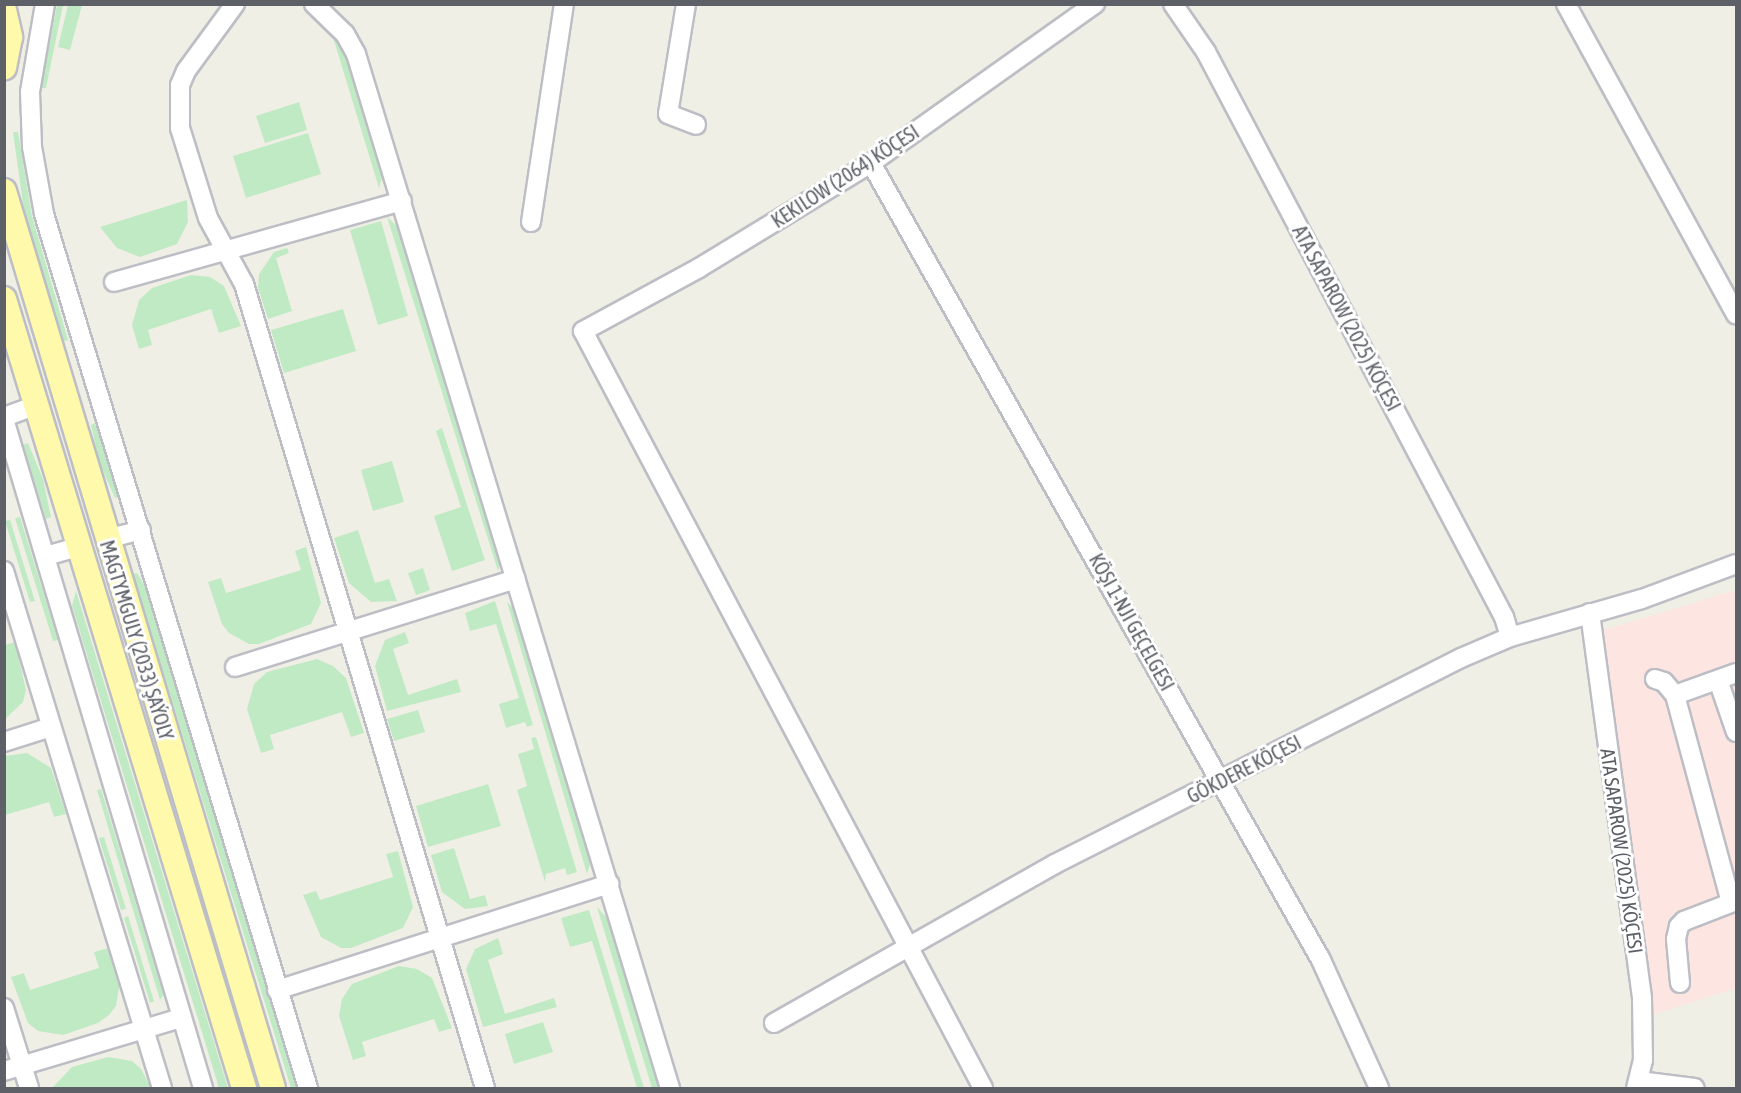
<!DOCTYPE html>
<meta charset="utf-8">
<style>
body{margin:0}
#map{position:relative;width:1741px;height:1093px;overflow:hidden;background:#f0efe5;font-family:"Asap Condensed",sans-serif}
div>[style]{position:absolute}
.medical>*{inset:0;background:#fde6e1}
.green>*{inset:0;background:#c0eac4}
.roads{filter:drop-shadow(2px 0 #bdbec5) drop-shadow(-2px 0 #bdbec5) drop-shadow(0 2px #bdbec5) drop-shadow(0 -2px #bdbec5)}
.minor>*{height:18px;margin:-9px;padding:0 9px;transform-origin:9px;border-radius:9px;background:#fff}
.major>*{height:24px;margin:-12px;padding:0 12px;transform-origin:12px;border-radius:12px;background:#fff9ac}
span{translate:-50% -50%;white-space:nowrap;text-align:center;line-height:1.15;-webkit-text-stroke:6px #fff;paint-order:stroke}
.street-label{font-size:20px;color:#5d6067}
.frame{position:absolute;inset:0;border:6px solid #5d6067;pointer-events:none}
</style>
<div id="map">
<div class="medical">
<div style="clip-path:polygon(1736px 590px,1736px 988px,1652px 1015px,1594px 633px)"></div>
</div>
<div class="green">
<div style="clip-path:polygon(57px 5px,63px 5px,46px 88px,41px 88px)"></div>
<div style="clip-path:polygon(68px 5px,82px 5px,70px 50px,58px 47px)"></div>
<div style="clip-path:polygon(332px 34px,350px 63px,383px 174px,379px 188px)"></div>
<div style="clip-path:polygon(299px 102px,307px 130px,265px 143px,256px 116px)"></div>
<div style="clip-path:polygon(13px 132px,18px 132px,32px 216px,68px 340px,61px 342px,25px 218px)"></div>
<div style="clip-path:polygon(308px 133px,321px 174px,246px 198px,233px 156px)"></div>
<div style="clip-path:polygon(187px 200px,188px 222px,177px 244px,140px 257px,117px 248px,100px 227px)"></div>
<div style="clip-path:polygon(387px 217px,397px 226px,502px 559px,498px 571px)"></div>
<div style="clip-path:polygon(381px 221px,408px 316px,378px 325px,350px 230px)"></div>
<div style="clip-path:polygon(287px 248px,289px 253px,276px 258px,292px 311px,268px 319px,258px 288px,259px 274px,274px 252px)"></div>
<div style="clip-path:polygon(191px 275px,210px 277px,224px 286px,241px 326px,219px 333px,211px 309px,148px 330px,152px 345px,139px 349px,132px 325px,139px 300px,152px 288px)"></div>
<div style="clip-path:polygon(343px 309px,356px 351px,284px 373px,271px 330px)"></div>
<div style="clip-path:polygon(95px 423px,119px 497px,115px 498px,99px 462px,91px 425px)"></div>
<div style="clip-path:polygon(442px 428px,485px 560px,452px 571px,434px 516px,461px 507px,436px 431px)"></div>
<div style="clip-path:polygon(28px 443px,43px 479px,51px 517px,46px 519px,23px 445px)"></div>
<div style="clip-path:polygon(392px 461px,404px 502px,373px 511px,361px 470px)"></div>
<div style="clip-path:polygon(20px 517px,58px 640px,53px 641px,15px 518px)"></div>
<div style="clip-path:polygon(10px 520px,35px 601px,30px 602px,5px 521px)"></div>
<div style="clip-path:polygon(358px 530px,375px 583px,389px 579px,397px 601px,371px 602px,349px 583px,334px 538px)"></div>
<div style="clip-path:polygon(306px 547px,321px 603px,311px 624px,259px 644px,249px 644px,229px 633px,222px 624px,208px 582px,221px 578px,226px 593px,301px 570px,295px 551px)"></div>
<div style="clip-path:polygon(423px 568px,430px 590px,416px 595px,408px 573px)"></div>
<div style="clip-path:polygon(137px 573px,145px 586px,299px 1088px,291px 1088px,133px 574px)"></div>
<div style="clip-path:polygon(76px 591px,228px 1088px,219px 1088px,72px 606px)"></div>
<div style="clip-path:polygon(495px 601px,533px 725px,527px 727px,525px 722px,506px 728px,499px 704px,519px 698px,496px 624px,470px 631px,465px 613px)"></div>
<div style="clip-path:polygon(507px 602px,517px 612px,591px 861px,587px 874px)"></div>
<div style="clip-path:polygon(405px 632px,409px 643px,393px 649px,408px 695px,457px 679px,461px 692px,387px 711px,375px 666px,385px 640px)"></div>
<div style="clip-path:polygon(15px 642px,26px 690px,23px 702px,5px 719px,5px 645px)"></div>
<div style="clip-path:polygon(317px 659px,333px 666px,346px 678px,364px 733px,351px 737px,342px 712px,270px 735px,274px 749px,261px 753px,247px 709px,254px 684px,267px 672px)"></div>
<div style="clip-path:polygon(418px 710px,425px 732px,394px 741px,387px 719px)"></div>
<div style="clip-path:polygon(536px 737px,577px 872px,567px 875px,565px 868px,546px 874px,545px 882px,517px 790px,527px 786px,518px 754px,534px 749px,531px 738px)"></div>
<div style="clip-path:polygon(27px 753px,51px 768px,66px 814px,54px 817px,49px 802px,5px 815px,5px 756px)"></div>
<div style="clip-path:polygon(488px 784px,501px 826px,428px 847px,416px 806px)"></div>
<div style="clip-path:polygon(101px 789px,164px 995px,160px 1000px,97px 790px)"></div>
<div style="clip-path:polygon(104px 837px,126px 909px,121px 910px,99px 838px)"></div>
<div style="clip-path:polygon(454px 848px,470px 899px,485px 895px,488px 906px,465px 909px,442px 892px,431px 855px)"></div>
<div style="clip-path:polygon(398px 851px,413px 907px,403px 928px,351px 948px,341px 948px,321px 937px,303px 895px,316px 891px,320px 900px,393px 877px,386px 854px)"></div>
<div style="clip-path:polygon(597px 907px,610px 921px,660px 1088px,652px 1088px)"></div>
<div style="clip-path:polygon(589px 910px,644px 1088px,637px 1088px,592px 941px,570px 947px,561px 918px)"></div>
<div style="clip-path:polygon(128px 916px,154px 1001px,150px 1003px,124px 918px)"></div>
<div style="clip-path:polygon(498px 938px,503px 954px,488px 960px,505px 1014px,554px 998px,557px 1007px,483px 1027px,466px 969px,475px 949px)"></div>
<div style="clip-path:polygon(109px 948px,120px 982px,116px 1006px,109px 1015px,98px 1023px,63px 1035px,38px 1031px,28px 1023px,11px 977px,24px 973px,30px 990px,99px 968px,94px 952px)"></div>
<div style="clip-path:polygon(399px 966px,417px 969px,432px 978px,452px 1028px,439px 1032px,434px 1019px,362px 1042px,366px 1056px,353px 1060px,339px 1016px,342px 999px,352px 984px)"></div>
<div style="clip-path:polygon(543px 1022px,553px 1052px,514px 1064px,505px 1034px)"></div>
<div style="clip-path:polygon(108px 1057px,132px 1061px,141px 1069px,151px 1088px,52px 1088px,72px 1067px)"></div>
</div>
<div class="roads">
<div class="minor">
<div style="left:45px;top:4px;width:89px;rotate:99.7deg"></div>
<div style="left:30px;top:92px;width:55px;rotate:87.9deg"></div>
<div style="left:32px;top:147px;width:68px;rotate:79.8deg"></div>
<div style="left:44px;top:214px;width:913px;rotate:73.19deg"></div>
<div style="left:235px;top:4px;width:83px;rotate:126.2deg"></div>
<div style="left:186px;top:71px;width:15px;rotate:113deg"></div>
<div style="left:180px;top:85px;width:43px;rotate:90deg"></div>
<div style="left:180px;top:128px;width:94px;rotate:72.7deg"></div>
<div style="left:208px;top:218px;width:75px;rotate:61.4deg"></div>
<div style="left:244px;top:284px;width:839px;rotate:73.31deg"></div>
<div style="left:314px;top:4px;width:43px;rotate:44.1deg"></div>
<div style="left:345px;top:34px;width:23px;rotate:61deg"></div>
<div style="left:356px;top:54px;width:1081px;rotate:73.11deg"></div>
<div style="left:686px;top:4px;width:111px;rotate:99.3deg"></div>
<div style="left:668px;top:114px;width:30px;rotate:21deg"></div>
<div style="left:1173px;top:4px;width:58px;rotate:55.5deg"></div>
<div style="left:1206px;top:52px;width:639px;rotate:62.19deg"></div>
<div style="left:1504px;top:617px;width:21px;rotate:73deg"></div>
<div style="left:1566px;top:4px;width:354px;rotate:61.3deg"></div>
<div style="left:871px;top:163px;width:915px;rotate:60.55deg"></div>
<div style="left:1321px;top:960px;width:141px;rotate:65.6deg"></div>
<div style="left:531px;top:222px;width:220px;rotate:-81.4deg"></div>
<div style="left:114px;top:282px;width:299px;rotate:-15.7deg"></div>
<div style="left:4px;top:417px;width:33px;rotate:-20deg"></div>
<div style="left:4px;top:419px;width:698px;rotate:73.43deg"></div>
<div style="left:106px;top:539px;width:36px;rotate:-14deg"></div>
<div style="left:46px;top:556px;width:36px;rotate:-16deg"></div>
<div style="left:4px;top:571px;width:541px;rotate:73.01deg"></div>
<div style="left:1590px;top:613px;width:388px;rotate:82.3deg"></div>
<div style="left:1642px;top:998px;width:62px;rotate:89.1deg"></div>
<div style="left:1643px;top:1060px;width:29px;rotate:104deg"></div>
<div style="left:235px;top:667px;width:294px;rotate:-17.4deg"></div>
<div style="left:1655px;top:679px;width:9px;rotate:18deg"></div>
<div style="left:1664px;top:682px;width:17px;rotate:50deg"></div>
<div style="left:1675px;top:695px;width:215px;rotate:74.9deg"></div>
<div style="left:1718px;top:680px;width:55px;rotate:70.9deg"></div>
<div style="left:1675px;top:695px;width:65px;rotate:-19.8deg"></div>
<div style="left:4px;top:742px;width:49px;rotate:-17.7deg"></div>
<div style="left:1680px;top:983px;width:44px;rotate:-95.2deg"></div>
<div style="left:1676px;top:939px;width:13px;rotate:-77deg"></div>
<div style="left:1679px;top:926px;width:7px;rotate:-45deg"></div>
<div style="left:1684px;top:921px;width:56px;rotate:-21deg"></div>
<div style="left:277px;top:990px;width:349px;rotate:-17.7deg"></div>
<div style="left:4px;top:1008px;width:84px;rotate:72.6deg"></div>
<div style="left:774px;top:1023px;width:323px;rotate:-29.5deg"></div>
<div style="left:1055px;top:864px;width:455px;rotate:-26.9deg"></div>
<div style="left:1461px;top:658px;width:53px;rotate:-23.2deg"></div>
<div style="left:1510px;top:637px;width:137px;rotate:-16.1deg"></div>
<div style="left:1642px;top:599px;width:100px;rotate:-20.4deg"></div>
<div style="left:4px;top:1071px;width:185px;rotate:-16.7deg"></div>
<div style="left:1639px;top:1081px;width:56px;rotate:7.1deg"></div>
<div style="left:983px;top:1088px;width:856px;rotate:-117.85deg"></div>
<div style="left:583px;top:331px;width:132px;rotate:-28.5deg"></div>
<div style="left:699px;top:268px;width:202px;rotate:-31.4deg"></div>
<div style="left:871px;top:163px;width:275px;rotate:-35.4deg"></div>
</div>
<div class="major">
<div style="left:4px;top:10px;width:28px;rotate:77deg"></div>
<div style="left:10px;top:37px;width:31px;rotate:101deg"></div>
<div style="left:4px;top:191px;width:936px;rotate:73.31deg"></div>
<div style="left:4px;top:299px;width:825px;rotate:73.08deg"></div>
</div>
</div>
<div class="street-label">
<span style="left:845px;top:176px;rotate:-33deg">KEKILOW (2064) KÖÇESI</span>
<span style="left:1347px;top:318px;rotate:62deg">ATA SAPAROW (2025) KÖÇESI</span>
<span style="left:1132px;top:622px;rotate:61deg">KÖŞI 1-NJI GEÇELGESI</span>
<span style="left:137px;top:640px;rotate:73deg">MAGTYMGULY (2033) ŞAÝOLY</span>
<span style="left:1244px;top:769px;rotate:-27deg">GÖKDERE KÖÇESI</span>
<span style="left:1622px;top:851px;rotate:82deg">ATA SAPAROW (2025) KÖÇESI</span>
</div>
<div class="frame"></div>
</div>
